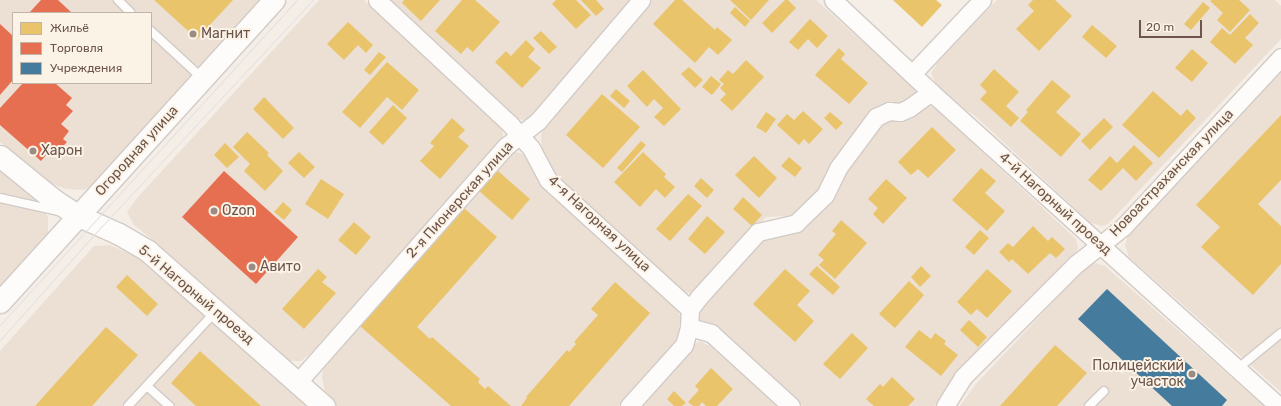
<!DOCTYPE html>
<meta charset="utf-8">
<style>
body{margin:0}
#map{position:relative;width:1281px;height:406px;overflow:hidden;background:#f4eee7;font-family:Rubik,sans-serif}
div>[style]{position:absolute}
.residential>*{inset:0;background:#ece0d5}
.homes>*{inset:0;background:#e9c46a}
.shops>*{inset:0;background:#e76f51}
.public>*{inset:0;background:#457b9d}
.roads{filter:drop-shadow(1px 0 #d2cbc6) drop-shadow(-1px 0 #d2cbc6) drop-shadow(0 1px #d2cbc6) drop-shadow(0 -1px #d2cbc6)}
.service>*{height:8px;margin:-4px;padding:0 4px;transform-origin:4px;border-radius:4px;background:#fdfcfb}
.minor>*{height:17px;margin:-8.5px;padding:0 8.5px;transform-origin:8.5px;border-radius:8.5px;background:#fdfcfb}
.tertiary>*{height:21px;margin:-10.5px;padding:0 10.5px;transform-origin:10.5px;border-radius:10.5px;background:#fdfcfb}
.tram>*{height:1px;margin:-0.5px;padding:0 0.5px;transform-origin:0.5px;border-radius:0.5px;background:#e3e0e3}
.dots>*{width:11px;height:11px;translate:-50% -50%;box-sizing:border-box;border:2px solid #fcf3e7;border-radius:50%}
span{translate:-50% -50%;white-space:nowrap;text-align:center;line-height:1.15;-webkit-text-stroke:4px #fcf3e7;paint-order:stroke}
.poi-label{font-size:14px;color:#6d554b}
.left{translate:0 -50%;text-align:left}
.right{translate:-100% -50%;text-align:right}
.street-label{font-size:14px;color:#6d554b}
.legend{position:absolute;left:12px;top:12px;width:140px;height:72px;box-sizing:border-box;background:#fcf3e7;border:1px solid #c3b4a9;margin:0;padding:5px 7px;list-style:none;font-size:12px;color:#6d554b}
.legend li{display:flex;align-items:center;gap:8px;height:20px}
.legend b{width:20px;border:1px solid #c3b4a9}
.scale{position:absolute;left:1139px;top:20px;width:63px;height:18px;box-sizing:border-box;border:2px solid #6d554b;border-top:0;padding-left:5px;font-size:12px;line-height:14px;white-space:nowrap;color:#6d554b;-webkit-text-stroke:3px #fcf3e7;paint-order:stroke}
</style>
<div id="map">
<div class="residential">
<div style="clip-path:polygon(evenodd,0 0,266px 0,97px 187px,81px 190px,66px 189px,50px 183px,0 142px,0 0,13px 13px,151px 13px,151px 83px,13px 83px,13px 13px)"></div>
<div style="clip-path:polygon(319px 0,364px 0,499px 124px,503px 133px,503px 140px,311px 353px,301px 361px,288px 361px,157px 243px,134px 225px,127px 212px,137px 198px)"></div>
<div style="clip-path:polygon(391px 0,633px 0,532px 118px,523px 120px,513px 118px)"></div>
<div style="clip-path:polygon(647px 0,816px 0,915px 89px,915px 95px,902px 106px,891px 103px,817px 194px,792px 216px,766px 217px,699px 288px,690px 293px,681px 291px,552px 175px,543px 160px,541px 136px,544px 121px)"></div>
<div style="clip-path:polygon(997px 0,1275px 0,1281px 6px,1281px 39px,1108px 224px,1102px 226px,1091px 223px,973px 114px,960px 108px,937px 86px,931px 73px,938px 62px)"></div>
<div style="clip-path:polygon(1281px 71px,1281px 392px,1129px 257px,1125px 245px,1130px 229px)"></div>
<div style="clip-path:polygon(922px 104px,934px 107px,1076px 239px,1078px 248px,1073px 258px,958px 374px,935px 406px,803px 406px,716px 328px,706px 324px,700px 319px,697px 310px,760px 241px,797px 232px,830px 196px,844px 169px,878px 124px,901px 117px)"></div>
<div style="clip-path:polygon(516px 152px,526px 156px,542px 188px,675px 305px,681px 318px,678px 339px,619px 406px,337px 406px,326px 396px,322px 377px,324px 362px,510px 155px)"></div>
<div style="clip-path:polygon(0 170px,40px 203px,48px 217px,48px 233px,0 286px)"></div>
<div style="clip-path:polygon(110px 245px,141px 259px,311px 406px,0 406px,0 351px,94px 246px)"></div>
<div style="clip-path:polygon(1096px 263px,1105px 266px,1264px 406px,960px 406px,975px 385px,1088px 265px)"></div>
<div style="clip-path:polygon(700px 341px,710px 346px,779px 406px,636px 406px,688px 348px)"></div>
</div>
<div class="homes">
<div style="clip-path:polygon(154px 0,233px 0,197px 39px)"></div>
<div style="clip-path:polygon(404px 0,440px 0,421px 21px,402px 3px)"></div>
<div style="clip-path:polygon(462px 0,475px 0,500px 22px,473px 52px,467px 47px,461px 54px,435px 31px)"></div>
<div style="clip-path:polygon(556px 0,576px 0,591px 15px,576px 29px,552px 4px)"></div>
<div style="clip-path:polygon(581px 0,596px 0,604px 9px,596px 16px)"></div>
<div style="clip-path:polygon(675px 0,682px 0,715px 30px,717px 27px,732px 40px,718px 55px,709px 47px,695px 63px,653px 24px)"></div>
<div style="clip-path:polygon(730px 0,769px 0,751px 20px)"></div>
<div style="clip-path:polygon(785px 0,788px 0,796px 8px,772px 33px,762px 23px)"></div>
<div style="clip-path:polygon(893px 0,936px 0,942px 5px,922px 27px)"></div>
<div style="clip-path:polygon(1033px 0,1055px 0,1072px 16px,1039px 51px,1016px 29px,1034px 11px,1028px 5px)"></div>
<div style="clip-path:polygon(1212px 0,1239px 0,1250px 10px,1230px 32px,1217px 20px,1223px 13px,1210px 1px)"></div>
<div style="clip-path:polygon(1203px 2px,1210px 8px,1191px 30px,1184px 24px)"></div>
<div style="clip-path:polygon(735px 7px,750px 21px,745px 27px,730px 13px)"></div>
<div style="clip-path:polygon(1250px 14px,1259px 23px,1245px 38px,1253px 45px,1235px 64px,1210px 42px,1222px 28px,1230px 35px)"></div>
<div style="clip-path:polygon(810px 19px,828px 36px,817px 48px,808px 39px,798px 50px,789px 42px)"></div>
<div style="clip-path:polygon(348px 22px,373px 45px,366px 53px,358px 45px,344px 60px,327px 44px)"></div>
<div style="clip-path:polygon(1092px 25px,1117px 46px,1106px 58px,1082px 37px)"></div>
<div style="clip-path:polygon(541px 31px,557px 47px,549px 54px,533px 38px)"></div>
<div style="clip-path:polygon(526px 40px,535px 49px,528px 57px,541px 68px,522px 88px,495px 62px,506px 51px,511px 56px)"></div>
<div style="clip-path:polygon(839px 48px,845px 54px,841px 59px,868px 83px,849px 104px,815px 75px)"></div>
<div style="clip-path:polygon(1192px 49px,1208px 63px,1192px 82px,1175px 68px)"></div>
<div style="clip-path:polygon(379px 52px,386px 57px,370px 75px,364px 70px)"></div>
<div style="clip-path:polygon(746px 60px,764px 77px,732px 111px,720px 100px,726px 94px,720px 88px,724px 84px,719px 80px,728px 70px,733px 74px)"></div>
<div style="clip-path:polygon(387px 62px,419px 90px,402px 110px,387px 97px,360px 128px,342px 112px)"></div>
<div style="clip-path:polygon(689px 67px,703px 80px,695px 88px,681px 74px)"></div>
<div style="clip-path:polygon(994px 69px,1019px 92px,1006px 106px,1019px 118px,1011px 127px,980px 99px,987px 92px,980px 85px)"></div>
<div style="clip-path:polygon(643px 70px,681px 109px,664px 126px,654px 117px,663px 108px,654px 99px,647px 107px,627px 86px)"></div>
<div style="clip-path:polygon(711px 76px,721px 84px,712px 95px,702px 87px)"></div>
<div style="clip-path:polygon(1052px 80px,1071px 96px,1056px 112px,1081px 134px,1061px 157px,1020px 121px,1028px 112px,1026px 110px)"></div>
<div style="clip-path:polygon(616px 89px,630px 101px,624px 108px,610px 96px)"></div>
<div style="clip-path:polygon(1153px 91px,1181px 116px,1187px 109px,1196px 118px,1159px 158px,1122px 125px)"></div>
<div style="clip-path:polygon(602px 94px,640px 127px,603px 168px,566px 135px)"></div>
<div style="clip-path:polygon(264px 97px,294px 128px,283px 139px,253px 109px)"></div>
<div style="clip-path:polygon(393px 105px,407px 118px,383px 145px,369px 132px)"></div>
<div style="clip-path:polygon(803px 111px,823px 129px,809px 144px,804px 139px,799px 145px,777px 125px,787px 114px,794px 120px)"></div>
<div style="clip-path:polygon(766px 112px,776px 119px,766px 133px,756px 127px)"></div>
<div style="clip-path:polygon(830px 112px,843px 123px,836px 130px,824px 118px)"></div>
<div style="clip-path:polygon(1281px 115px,1281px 180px,1258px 204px,1281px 226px,1281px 264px,1253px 295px,1201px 247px,1220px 227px,1196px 205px)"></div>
<div style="clip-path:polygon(452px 118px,465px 130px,458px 137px,469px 146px,440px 179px,420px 161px,434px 146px,430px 143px)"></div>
<div style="clip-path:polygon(1104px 118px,1113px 127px,1090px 150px,1081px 141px)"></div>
<div style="clip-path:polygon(932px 127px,956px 150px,928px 178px,918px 169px,911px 175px,898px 162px)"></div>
<div style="clip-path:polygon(247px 132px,269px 153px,267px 155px,283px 171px,265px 191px,244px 171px,250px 164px,233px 147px)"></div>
<div style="clip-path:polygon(641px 141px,646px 145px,622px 172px,617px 168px)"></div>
<div style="clip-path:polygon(225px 143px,239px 157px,227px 168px,214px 155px)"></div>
<div style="clip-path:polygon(1134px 145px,1153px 163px,1136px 181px,1123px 168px,1101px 191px,1088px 180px,1110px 156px,1117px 163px)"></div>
<div style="clip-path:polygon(299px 152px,315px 167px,304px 178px,288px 163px)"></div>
<div style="clip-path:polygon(643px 152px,666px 174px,664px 177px,675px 187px,665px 198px,656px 189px,640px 207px,614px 182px)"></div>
<div style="clip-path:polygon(754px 156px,777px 178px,759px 198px,735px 175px)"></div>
<div style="clip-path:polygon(789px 157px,802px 168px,795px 177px,781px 166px)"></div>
<div style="clip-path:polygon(981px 168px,996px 181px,985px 193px,1005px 211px,987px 231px,952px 200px)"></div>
<div style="clip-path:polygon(498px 171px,530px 199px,512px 220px,479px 191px)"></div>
<div style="clip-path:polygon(701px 178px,714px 190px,707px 198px,694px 186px)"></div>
<div style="clip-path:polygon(321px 179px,344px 194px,328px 219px,305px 204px)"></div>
<div style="clip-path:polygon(886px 179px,907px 198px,883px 224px,873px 214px,878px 208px,868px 199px)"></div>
<div style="clip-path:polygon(688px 194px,702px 206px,670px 241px,656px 229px)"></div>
<div style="clip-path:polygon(743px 197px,762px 215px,752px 226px,733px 209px)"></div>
<div style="clip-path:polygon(283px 202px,292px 210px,284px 220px,274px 212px)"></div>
<div style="clip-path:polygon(464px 208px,497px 237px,417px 327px,430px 339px,432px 337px,480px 379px,478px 382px,485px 389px,488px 386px,511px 406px,451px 406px,360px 326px)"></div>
<div style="clip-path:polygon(707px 216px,725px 232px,705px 254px,688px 239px)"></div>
<div style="clip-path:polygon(841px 220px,867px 243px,835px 279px,819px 265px,824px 260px,818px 255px,836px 234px,832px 231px)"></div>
<div style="clip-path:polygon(354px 222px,371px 237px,356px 255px,338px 240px)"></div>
<div style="clip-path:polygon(1033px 226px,1048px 241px,1052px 237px,1065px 249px,1056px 258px,1050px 253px,1028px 274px,1012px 259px,1009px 262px,999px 252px,1008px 243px,1013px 247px)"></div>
<div style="clip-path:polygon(980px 230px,989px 238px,974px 255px,965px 247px)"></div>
<div style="clip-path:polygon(817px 266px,840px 287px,833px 295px,809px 274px)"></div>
<div style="clip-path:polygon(921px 266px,931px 276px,920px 287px,911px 277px)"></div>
<div style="clip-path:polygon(318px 269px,327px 277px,322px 282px,336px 293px,304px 329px,282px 309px)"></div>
<div style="clip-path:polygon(785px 269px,810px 291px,797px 305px,814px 321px,795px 342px,753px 304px)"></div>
<div style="clip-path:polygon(987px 269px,1012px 291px,987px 318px,977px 309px,971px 315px,957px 302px)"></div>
<div style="clip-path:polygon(127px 275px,158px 304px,147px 316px,116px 287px)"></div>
<div style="clip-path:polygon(909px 281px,924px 295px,895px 328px,879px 314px)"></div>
<div style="clip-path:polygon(615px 282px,650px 313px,569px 406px,521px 406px,527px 398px,526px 397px,567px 350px,569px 352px,576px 344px,574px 342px,598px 315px,591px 309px)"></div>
<div style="clip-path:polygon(969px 320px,987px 337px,978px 347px,960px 330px)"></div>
<div style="clip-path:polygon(106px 327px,138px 355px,92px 406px,35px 406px)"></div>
<div style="clip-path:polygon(919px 330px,931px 339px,935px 333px,946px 341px,944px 344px,958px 355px,941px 376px,905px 347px)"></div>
<div style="clip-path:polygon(852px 333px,868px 348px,840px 379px,823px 364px)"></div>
<div style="clip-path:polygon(1055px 345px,1087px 373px,1057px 406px,1000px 406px)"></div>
<div style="clip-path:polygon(200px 351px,261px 406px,196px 406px,171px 383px)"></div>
<div style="clip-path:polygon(711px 368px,733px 389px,717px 406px,706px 406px,702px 402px,699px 406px,693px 406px,688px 402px,699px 390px,695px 386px)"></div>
<div style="clip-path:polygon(892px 377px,915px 399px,908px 406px,874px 406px,866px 399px,880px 384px,883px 387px)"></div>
<div style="clip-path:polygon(674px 391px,686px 403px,682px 406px,674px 406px,667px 399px)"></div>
</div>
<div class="shops">
<div style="clip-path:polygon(41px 0,58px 0,72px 13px,29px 13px)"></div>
<div style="clip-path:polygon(0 24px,13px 36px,13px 80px,0 95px)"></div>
<div style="clip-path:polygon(23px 83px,55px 83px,72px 98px,66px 105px,73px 111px,61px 124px,69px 131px,63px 139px,67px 142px,58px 152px,53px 147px,41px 161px,0 125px,0 108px)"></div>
<div style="clip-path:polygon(224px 171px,298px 237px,256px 284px,182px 217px)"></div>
</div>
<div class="public">
<div style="clip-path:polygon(1107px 289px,1227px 400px,1222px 406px,1172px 406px,1078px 319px)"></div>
</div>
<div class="roads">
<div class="service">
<div style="left:118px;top:0;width:18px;rotate:45deg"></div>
<div style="left:151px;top:31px;width:69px;rotate:42.7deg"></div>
<div style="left:0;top:198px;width:59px;rotate:12.6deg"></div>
<div style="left:1237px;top:369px;width:57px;rotate:-39.3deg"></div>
<div style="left:147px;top:386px;width:30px;rotate:42deg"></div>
<div style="left:128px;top:406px;width:129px;rotate:-47.2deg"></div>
<div style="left:1089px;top:406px;width:21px;rotate:-45deg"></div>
</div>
<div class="minor">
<div style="left:377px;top:0;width:182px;rotate:43deg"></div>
<div style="left:510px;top:124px;width:32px;rotate:49deg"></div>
<div style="left:531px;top:148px;width:36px;rotate:62deg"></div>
<div style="left:548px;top:180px;width:192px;rotate:42.3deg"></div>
<div style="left:833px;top:0;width:134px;rotate:43.2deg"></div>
<div style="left:931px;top:92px;width:469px;rotate:42.1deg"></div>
<div style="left:912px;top:74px;width:102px;rotate:-46.6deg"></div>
<div style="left:689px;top:327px;width:23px;rotate:15deg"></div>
<div style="left:711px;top:333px;width:108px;rotate:42.4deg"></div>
<div style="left:297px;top:383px;width:315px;rotate:-48.6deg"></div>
<div style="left:505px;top:147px;width:42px;rotate:-38.2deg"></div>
<div style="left:538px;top:121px;width:159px;rotate:-49.6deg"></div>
<div style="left:629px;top:406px;width:82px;rotate:-48deg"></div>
<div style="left:684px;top:345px;width:19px;rotate:-74deg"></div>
<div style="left:689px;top:327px;width:18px;rotate:-87deg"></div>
<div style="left:690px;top:309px;width:15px;rotate:-53deg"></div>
<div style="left:699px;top:297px;width:88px;rotate:-47.8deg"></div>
<div style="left:758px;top:232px;width:39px;rotate:-13deg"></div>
<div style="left:796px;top:223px;width:40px;rotate:-44deg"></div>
<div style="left:825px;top:195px;width:30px;rotate:-64deg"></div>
<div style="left:838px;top:168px;width:64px;rotate:-53.3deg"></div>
<div style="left:876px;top:117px;width:14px;rotate:-25deg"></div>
<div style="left:889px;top:111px;width:11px;rotate:5deg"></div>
<div style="left:900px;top:112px;width:10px;rotate:-24deg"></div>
<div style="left:909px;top:108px;width:27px;rotate:-36deg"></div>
<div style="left:945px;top:406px;width:34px;rotate:-58deg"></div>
<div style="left:963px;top:377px;width:160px;rotate:-45deg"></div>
<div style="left:1076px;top:264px;width:60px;rotate:-38.2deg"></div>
<div style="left:1123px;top:227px;width:232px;rotate:-47.1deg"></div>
</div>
<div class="tertiary">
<div style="left:0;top:156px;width:70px;rotate:39.2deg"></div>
<div style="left:54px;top:200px;width:30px;rotate:33deg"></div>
<div style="left:79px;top:216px;width:44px;rotate:24.2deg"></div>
<div style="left:119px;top:234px;width:34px;rotate:30deg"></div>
<div style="left:148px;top:251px;width:235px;rotate:41.4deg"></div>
<div style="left:0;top:302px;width:408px;rotate:-47.8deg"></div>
</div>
</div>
<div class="tram">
<div style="left:0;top:325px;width:440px;rotate:-47.6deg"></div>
<div style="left:0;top:340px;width:154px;rotate:-48.2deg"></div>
<div style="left:103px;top:225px;width:308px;rotate:-47deg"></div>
</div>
<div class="dots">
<div style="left:193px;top:34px;background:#9c8b82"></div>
<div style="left:33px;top:151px;background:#9c8b82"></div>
<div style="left:214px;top:211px;background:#9c8b82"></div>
<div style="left:252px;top:267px;background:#9c8b82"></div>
<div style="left:1192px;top:374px;background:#9c8b82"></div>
</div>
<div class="poi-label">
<span class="left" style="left:201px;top:34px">Магнит</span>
<span class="left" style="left:41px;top:151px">Харон</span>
<span class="left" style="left:222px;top:211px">Ozon</span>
<span class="left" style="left:260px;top:267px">Авито</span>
<span class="right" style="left:1184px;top:374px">Полицейский<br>участок</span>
</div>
<div class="street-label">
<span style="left:137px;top:151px;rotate:-48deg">Огородная улица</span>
<span style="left:1172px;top:173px;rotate:-46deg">Новоастраханская улица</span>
<span style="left:460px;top:200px;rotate:-48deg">2-я Пионерская улица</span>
<span style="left:1055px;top:204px;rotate:42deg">4-й Нагорный проезд</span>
<span style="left:599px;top:224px;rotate:43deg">4-я Нагорная улица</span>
<span style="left:196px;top:295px;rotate:40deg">5-й Нагорный проезд</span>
</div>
<ul class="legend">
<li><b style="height:11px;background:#e9c46a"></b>Жильё</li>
<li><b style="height:11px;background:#e76f51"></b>Торговля</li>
<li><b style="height:11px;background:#457b9d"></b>Учреждения</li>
</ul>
<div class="scale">20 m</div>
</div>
